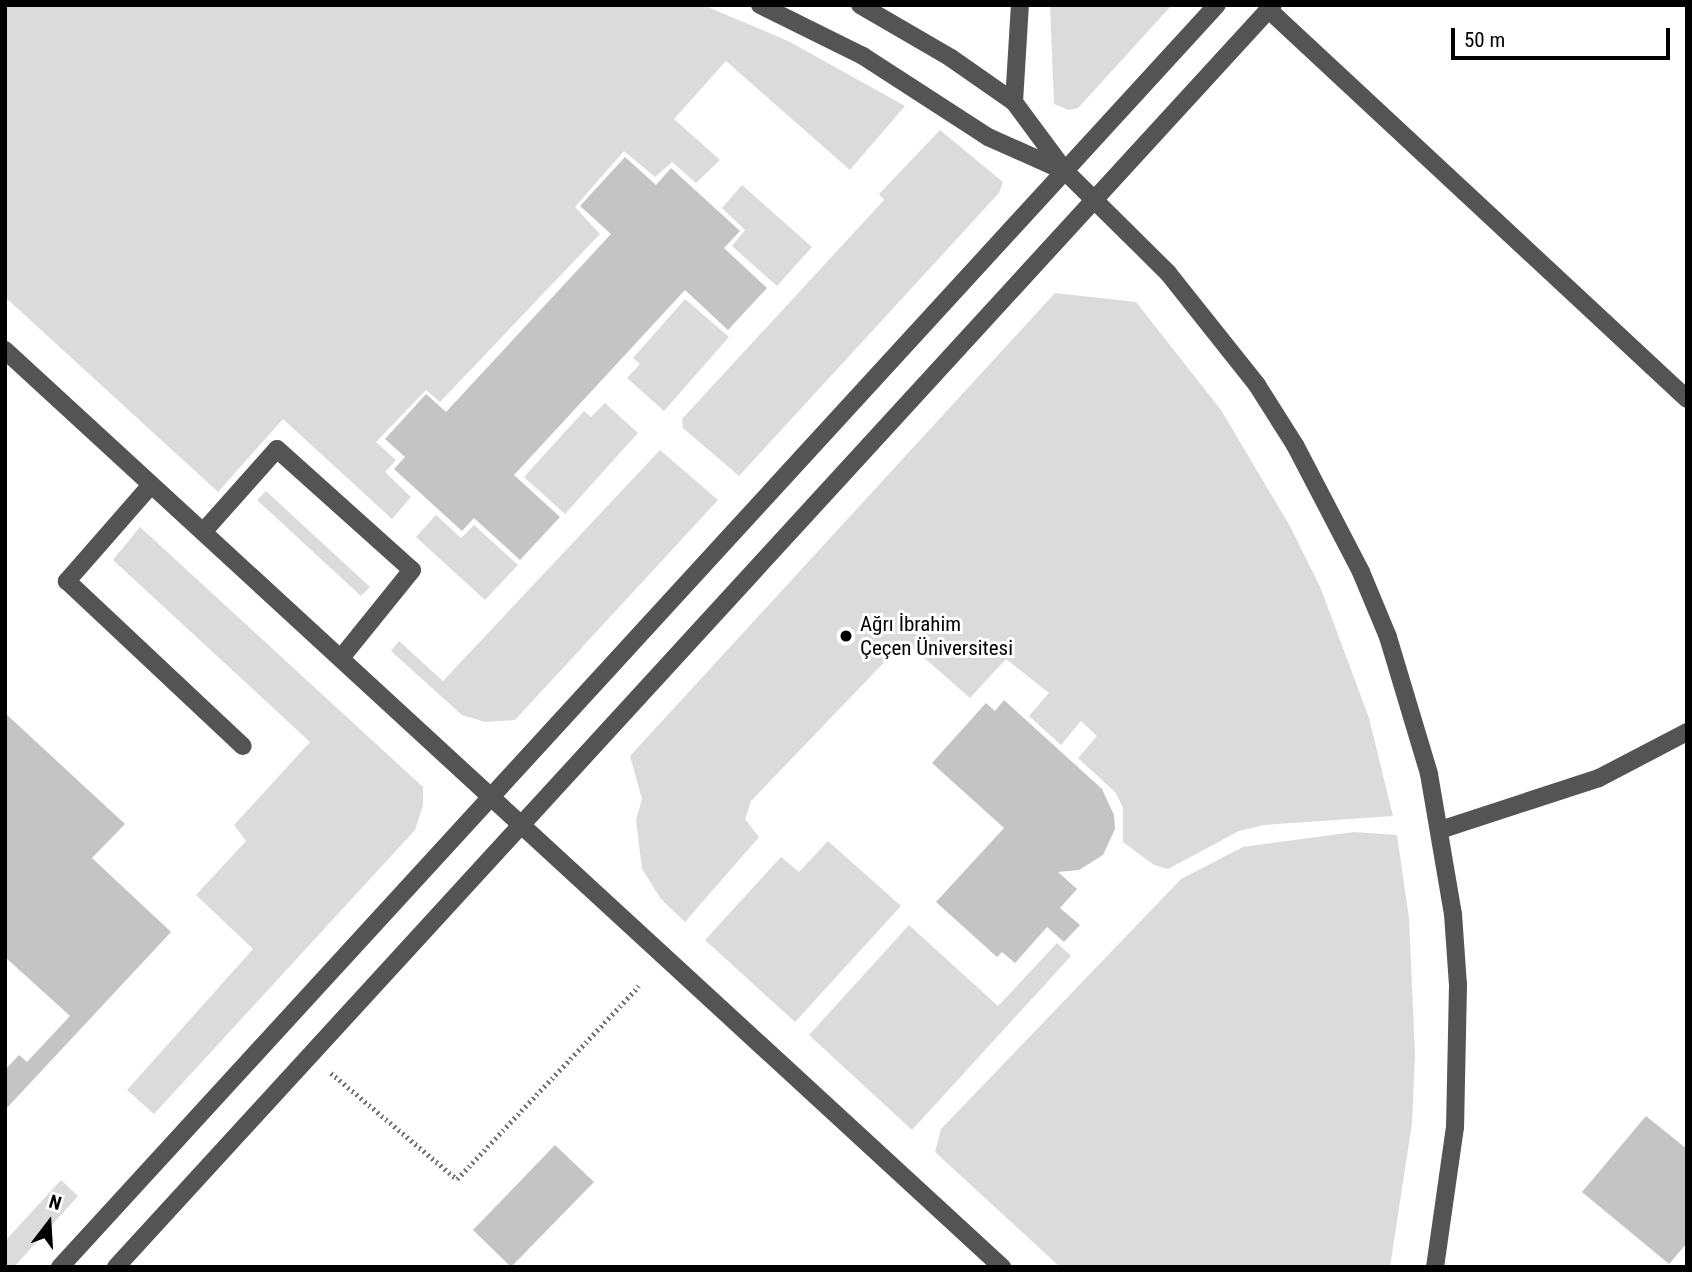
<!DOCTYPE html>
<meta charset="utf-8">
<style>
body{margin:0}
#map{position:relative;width:1692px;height:1272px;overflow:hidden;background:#fff;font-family:"Roboto Condensed",sans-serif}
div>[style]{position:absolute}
.green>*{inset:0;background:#dbdbdb}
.building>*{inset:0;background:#c4c4c4}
.path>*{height:4.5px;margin-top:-2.25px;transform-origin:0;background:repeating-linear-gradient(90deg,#767676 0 2px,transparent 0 5.5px)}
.minor>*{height:18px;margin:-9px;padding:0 9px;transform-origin:9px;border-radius:9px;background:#545454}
.dots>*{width:19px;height:19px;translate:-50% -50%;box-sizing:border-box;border:4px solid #fff;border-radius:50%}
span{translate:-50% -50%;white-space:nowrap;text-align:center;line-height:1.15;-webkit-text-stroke:6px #fff;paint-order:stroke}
.poi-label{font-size:21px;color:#000}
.left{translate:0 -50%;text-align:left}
.frame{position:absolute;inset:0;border:7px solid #000;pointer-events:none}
.north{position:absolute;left:14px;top:1188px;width:70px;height:70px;-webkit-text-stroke:5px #fff;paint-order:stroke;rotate:17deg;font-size:19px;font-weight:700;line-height:28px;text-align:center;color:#000}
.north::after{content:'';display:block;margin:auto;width:24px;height:32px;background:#000;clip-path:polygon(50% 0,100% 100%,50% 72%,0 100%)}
.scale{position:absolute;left:1451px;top:28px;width:219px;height:32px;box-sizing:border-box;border:4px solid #000;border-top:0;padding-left:9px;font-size:21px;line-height:24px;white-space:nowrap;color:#000;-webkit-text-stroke:5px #fff;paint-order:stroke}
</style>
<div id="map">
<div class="green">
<div style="clip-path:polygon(5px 5px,703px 5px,788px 41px,905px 106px,850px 170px,726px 61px,674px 119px,720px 160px,696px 183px,672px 162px,655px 177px,624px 151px,575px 207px,600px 234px,440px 402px,426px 390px,376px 442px,396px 460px,385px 472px,411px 497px,392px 519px,283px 419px,218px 492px,5px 297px)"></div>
<div style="clip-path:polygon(1050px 5px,1172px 5px,1078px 108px,1069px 110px,1054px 104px)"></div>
<div style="clip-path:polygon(940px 130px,1003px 182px,999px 193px,739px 476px,683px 428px,682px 419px,884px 200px,879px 194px)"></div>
<div style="clip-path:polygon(742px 185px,812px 247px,777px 286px,732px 246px,745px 230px,722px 208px)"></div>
<div style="clip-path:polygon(1055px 293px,1136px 302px,1221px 410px,1291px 528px,1321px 589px,1369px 718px,1393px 816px,1264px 825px,1239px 831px,1168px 869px,1154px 865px,1123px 842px,1123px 808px,1116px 793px,1078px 758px,1097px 736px,1081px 721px,1061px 745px,1029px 716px,1049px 693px,1006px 659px,970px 698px,913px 648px,897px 649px,751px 801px,745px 819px,759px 837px,685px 922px,661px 899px,642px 869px,636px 820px,642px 799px,630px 756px)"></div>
<div style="clip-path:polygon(685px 299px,729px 337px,664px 411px,627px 378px,640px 364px,633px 358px)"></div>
<div style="clip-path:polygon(605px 403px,638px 433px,565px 514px,524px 477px,584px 411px,591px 417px)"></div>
<div style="clip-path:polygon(660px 450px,718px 500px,515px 720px,485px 722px,462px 715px,391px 651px,399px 641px,443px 681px)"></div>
<div style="clip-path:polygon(266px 491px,370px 587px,361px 596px,257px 500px)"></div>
<div style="clip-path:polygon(436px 515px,461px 538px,474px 525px,518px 565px,485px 600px,416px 537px)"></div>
<div style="clip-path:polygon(140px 527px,423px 787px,423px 805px,415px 830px,154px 1114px,127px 1090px,253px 949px,196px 895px,246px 841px,234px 825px,310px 742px,113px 560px)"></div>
<div style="clip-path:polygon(1354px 832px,1397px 835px,1409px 918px,1415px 1055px,1412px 1123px,1390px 1267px,1060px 1267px,935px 1152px,941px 1129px,1181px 879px,1243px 847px)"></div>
<div style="clip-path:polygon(828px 841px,901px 906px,795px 1022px,705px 940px,781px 857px,799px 872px)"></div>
<div style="clip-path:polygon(909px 925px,998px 1006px,1057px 943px,1071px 956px,912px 1130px,809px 1035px)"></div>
<div style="clip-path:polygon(61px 1180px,78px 1196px,14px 1267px,5px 1267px,5px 1241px)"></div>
</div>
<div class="building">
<div style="clip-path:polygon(625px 157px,656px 185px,671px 168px,740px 231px,724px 248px,767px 288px,728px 330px,685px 290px,514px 475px,560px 517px,520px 560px,474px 518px,462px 531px,394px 469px,405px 457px,385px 439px,426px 394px,446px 412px,611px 234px,580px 206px)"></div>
<div style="clip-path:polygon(1004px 700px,1102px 789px,1114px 815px,1115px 829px,1103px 855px,1079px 870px,1058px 872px,1077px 889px,1060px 908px,1080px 925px,1064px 942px,1047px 927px,1015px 963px,1002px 952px,997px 957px,936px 902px,1004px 828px,932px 763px,986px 703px,995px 711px)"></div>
<div style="clip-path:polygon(5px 713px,125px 824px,92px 858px,171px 932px,5px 1110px,5px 1070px,19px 1055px,27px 1062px,70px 1016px,5px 957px)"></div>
<div style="clip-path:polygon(1646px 1116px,1687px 1149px,1687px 1243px,1669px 1264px,1582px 1192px)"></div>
<div style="clip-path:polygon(555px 1145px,594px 1182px,511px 1267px,473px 1230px)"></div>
</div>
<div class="path">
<div style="left:331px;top:1073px;width:165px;rotate:40.1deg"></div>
<div style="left:457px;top:1179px;width:265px;rotate:-46.7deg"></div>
</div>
<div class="minor">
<div style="left:760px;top:5px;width:115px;rotate:26.3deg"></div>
<div style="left:863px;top:56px;width:149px;rotate:32.9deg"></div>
<div style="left:988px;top:137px;width:81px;rotate:24deg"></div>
<div style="left:860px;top:5px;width:105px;rotate:30.2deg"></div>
<div style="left:951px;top:58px;width:77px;rotate:34.9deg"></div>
<div style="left:1014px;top:102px;width:86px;rotate:53.5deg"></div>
<div style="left:1065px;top:171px;width:145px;rotate:44.7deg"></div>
<div style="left:1168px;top:273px;width:143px;rotate:51.5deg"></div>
<div style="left:1257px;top:385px;width:71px;rotate:57.7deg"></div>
<div style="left:1295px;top:445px;width:143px;rotate:62.5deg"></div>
<div style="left:1361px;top:572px;width:70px;rotate:67.4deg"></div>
<div style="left:1388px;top:637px;width:143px;rotate:73.3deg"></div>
<div style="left:1429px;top:774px;width:142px;rotate:80.3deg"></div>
<div style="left:1453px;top:914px;width:71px;rotate:86deg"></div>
<div style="left:1458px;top:985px;width:142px;rotate:91.2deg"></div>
<div style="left:1455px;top:1127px;width:141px;rotate:98.1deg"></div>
<div style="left:1269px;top:10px;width:571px;rotate:42.94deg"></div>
<div style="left:1014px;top:102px;width:97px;rotate:-86.5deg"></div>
<div style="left:5px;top:350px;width:1355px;rotate:42.61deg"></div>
<div style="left:151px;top:485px;width:128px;rotate:131.2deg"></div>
<div style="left:67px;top:581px;width:241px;rotate:43.2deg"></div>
<div style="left:203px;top:532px;width:111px;rotate:-48.3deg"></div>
<div style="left:277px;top:449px;width:181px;rotate:41.9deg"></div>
<div style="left:412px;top:570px;width:113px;rotate:128.9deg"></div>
<div style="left:1440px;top:830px;width:167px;rotate:-18.1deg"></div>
<div style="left:1599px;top:778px;width:99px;rotate:-27.6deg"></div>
<div style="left:60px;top:1267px;width:1712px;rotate:-47.49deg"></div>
<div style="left:116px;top:1267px;width:1712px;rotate:-47.49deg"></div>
</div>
<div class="dots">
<div style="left:846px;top:636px;background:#000"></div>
</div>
<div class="poi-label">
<span class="left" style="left:860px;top:636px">Ağrı İbrahim<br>Çeçen Üniversitesi</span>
</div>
<div class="frame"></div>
<div class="north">N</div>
<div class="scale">50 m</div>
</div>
